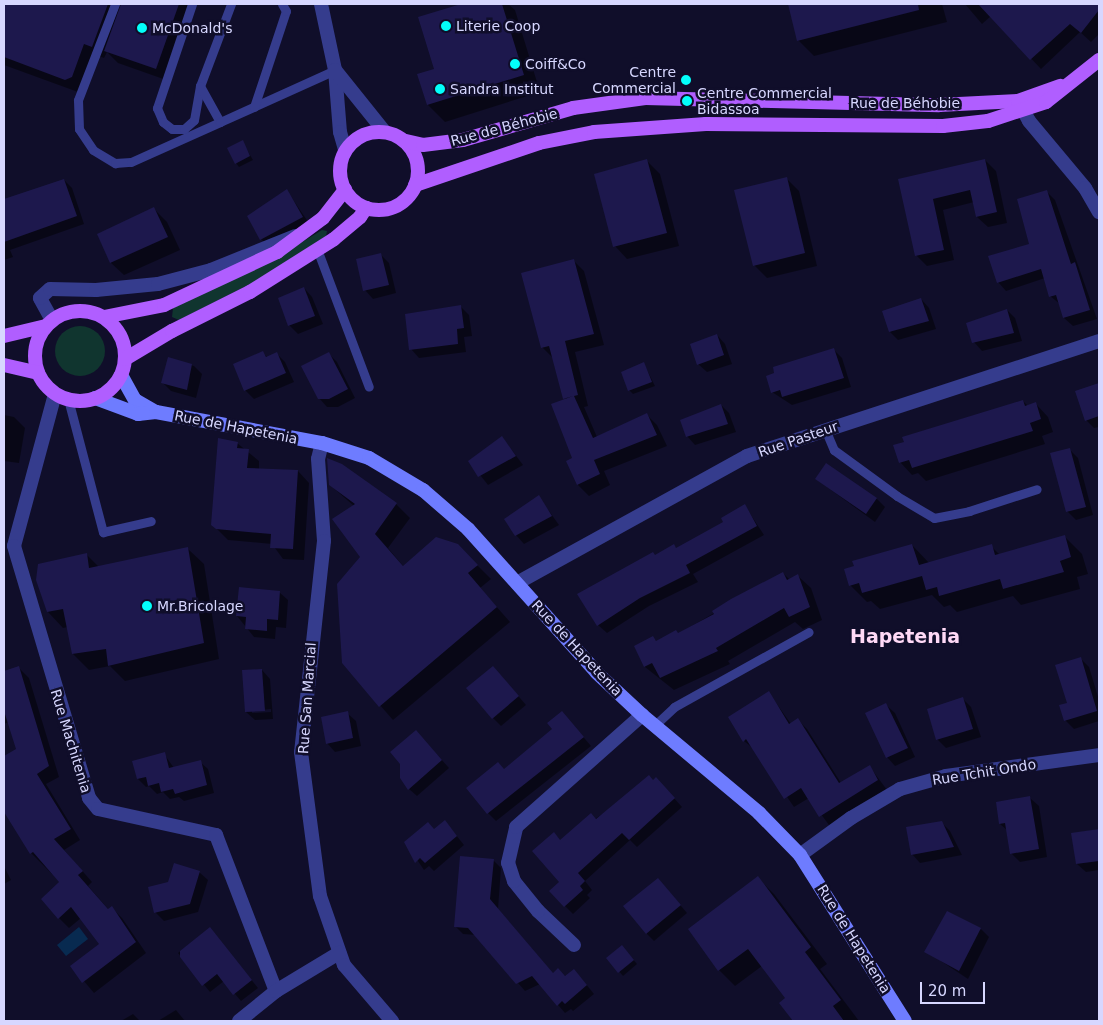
<!DOCTYPE html>
<meta charset="utf-8">
<style>
body{margin:0}
#map{position:relative;width:1103px;height:1025px;overflow:hidden;background:#100e2a;font-family:"DejaVu Sans",sans-serif}
div>[style]{position:absolute}
.green>*{inset:0;background:#10352f}
.round{border-radius:50%}
.water>*{inset:0;background:#082a50}
.shadow>*{inset:0;background:#0007}
.building>*{inset:0;background:#1d184d}
.service>*{height:9px;margin:-4.5px;padding:0 4.5px;transform-origin:4.5px;border-radius:4.5px;background:#353c8d}
.minor>*{height:14px;margin:-7px;padding:0 7px;transform-origin:7px;border-radius:7px;background:#353c8d}
.tertiary>*{height:14px;margin:-7px;padding:0 7px;transform-origin:7px;border-radius:7px;background:#353c8d}
.secondary>*{height:14px;margin:-7px;padding:0 7px;transform-origin:7px;border-radius:7px;background:#6e7cff}
.primary>*{height:14px;margin:-7px;padding:0 7px;transform-origin:7px;border-radius:7px;background:#b05eff}
.primary>.ring{margin:-7px;padding:0;box-sizing:content-box;background:none;border:14px solid #b05eff;border-radius:50%}
.dots>*{width:14px;height:14px;translate:-50% -50%;box-sizing:border-box;border:2px solid #100e2a;border-radius:50%}
span{translate:-50% -50%;white-space:nowrap;text-align:center;line-height:1.15;-webkit-text-stroke:5px #100e2a;paint-order:stroke}
.poi-label{font-size:14px;color:#d7d7ff}
.left{translate:0 -50%;text-align:left}
.right{translate:-100% -50%;text-align:right}
.street-label{font-size:14px;color:#d7d7ff}
.district-label{font-size:19px;color:#ffd9f6;font-weight:700}
.frame{position:absolute;inset:0;border:5px solid #d7d7ff;pointer-events:none}
.scale{position:absolute;left:920px;top:982px;width:65px;height:22px;box-sizing:border-box;border:2px solid #d7d7ff;border-top:0;padding-left:6px;font-size:15px;line-height:18px;white-space:nowrap;color:#d7d7ff;-webkit-text-stroke:4px #100e2a;paint-order:stroke}
</style>
<div id="map">
<div class="green">
<div style="clip-path:polygon(322px 230px,327px 231px,326px 236px,254px 282px,179px 320px,172px 317px,173px 308px,279px 256px)"></div>
<div class="round" style="left:55px;top:326px;width:50px;height:50px"></div>
</div>
<div class="water">
<div style="clip-path:polygon(79px 927px,88px 939px,66px 956px,57px 945px)"></div>
</div>
<div class="shadow">
<div style="clip-path:polygon(4px 4px,196px 4px,169px 81px,118px 63px,107px 52px,104px 58px,96px 55px,78px 92px,4px 65px)"></div>
<div style="clip-path:polygon(465px 4px,508px 4px,515px 10px,540px 92px,445px 122px,428px 105px,436px 69px,420px 18px)"></div>
<div style="clip-path:polygon(789px 4px,942px 4px,947px 22px,814px 56px,798px 40px)"></div>
<div style="clip-path:polygon(965px 4px,1097px 4px,1099px 34px,1091px 42px,1080px 32px,1041px 69px,991px 16px,982px 24px)"></div>
<div style="clip-path:polygon(242px 142px,253px 160px,239px 167px,236px 163px)"></div>
<div style="clip-path:polygon(985px 160px,996px 171px,1007px 223px,988px 227px,977px 217px,974px 202px,943px 210px,954px 260px,927px 266px,916px 255px,900px 180px)"></div>
<div style="clip-path:polygon(647px 161px,660px 174px,679px 246px,627px 259px,615px 246px)"></div>
<div style="clip-path:polygon(786px 178px,799px 191px,817px 266px,767px 278px,754px 265px)"></div>
<div style="clip-path:polygon(64px 180px,72px 188px,84px 224px,10px 250px,13px 257px,4px 260px,4px 202px)"></div>
<div style="clip-path:polygon(287px 191px,311px 226px,270px 248px,261px 239px)"></div>
<div style="clip-path:polygon(1047px 192px,1055px 200px,1097px 319px,1073px 326px,1064px 318px,1060px 304px,1050px 296px,1045px 278px,1006px 291px,998px 282px,1031px 245px)"></div>
<div style="clip-path:polygon(154px 209px,167px 222px,180px 250px,124px 275px,111px 263px,98px 235px)"></div>
<div style="clip-path:polygon(380px 254px,389px 263px,396px 293px,373px 299px,365px 290px)"></div>
<div style="clip-path:polygon(573px 260px,584px 271px,604px 345px,575px 352px,588px 406px,584px 407px,597px 437px,646px 414px,657px 425px,667px 446px,604px 471px,610px 485px,589px 496px,578px 485px,567px 461px,574px 459px,566px 400px,553px 358px,542px 347px)"></div>
<div style="clip-path:polygon(304px 288px,312px 297px,323px 324px,298px 334px,289px 325px)"></div>
<div style="clip-path:polygon(921px 299px,929px 308px,936px 329px,898px 340px,890px 332px)"></div>
<div style="clip-path:polygon(461px 307px,469px 315px,472px 336px,464px 337px,466px 352px,419px 358px,411px 349px)"></div>
<div style="clip-path:polygon(1007px 310px,1015px 318px,1022px 341px,982px 351px,974px 342px)"></div>
<div style="clip-path:polygon(717px 335px,725px 344px,732px 364px,707px 372px,698px 364px)"></div>
<div style="clip-path:polygon(834px 350px,842px 358px,851px 387px,792px 405px,772px 392px)"></div>
<div style="clip-path:polygon(263px 353px,268px 358px,277px 354px,285px 362px,294px 382px,254px 399px,245px 390px)"></div>
<div style="clip-path:polygon(329px 354px,337px 362px,355px 398px,338px 407px,327px 407px,319px 398px)"></div>
<div style="clip-path:polygon(169px 359px,194px 366px,202px 374px,196px 398px,171px 391px,162px 382px)"></div>
<div style="clip-path:polygon(644px 364px,655px 386px,633px 394px,629px 390px)"></div>
<div style="clip-path:polygon(1099px 385px,1099px 427px,1094px 428px,1086px 420px,1077px 392px)"></div>
<div style="clip-path:polygon(1023px 401px,1028px 406px,1036px 404px,1048px 417px,1053px 432px,1042px 436px,1045px 444px,926px 481px,918px 473px,912px 475px,900px 462px)"></div>
<div style="clip-path:polygon(721px 405px,729px 413px,736px 432px,695px 445px,687px 436px)"></div>
<div style="clip-path:polygon(4px 415px,14px 417px,25px 428px,19px 463px,4px 461px)"></div>
<div style="clip-path:polygon(502px 437px,523px 465px,488px 485px,469px 461px)"></div>
<div style="clip-path:polygon(237px 443px,259px 461px,259px 470px,298px 471px,309px 483px,304px 560px,283px 559px,272px 544px,228px 540px,212px 524px)"></div>
<div style="clip-path:polygon(1069px 449px,1078px 458px,1093px 515px,1076px 520px,1067px 511px)"></div>
<div style="clip-path:polygon(341px 465px,396px 504px,410px 518px,388px 548px,404px 567px,457px 545px,491px 579px,480px 588px,510px 622px,393px 720px,343px 663px,361px 557px,354px 506px,330px 485px)"></div>
<div style="clip-path:polygon(816px 479px,877px 499px,885px 507px,875px 522px)"></div>
<div style="clip-path:polygon(539px 497px,559px 525px,524px 544px,516px 535px)"></div>
<div style="clip-path:polygon(745px 506px,764px 535px,693px 574px,698px 582px,649px 606px,607px 633px,598px 625px,656px 556px,674px 546px,677px 549px,725px 522px)"></div>
<div style="clip-path:polygon(1065px 537px,1082px 554px,1088px 574px,1077px 577px,1080px 589px,1021px 605px,1013px 596px,957px 612px,950px 605px,944px 607px,932px 595px,880px 609px,871px 601px,867px 602px,850px 585px,912px 545px,930px 564px,991px 546px,1000px 555px)"></div>
<div style="clip-path:polygon(188px 549px,204px 564px,219px 659px,125px 681px,110px 666px,89px 670px,73px 654px,68px 627px,63px 628px,48px 612px,86px 554px,99px 567px)"></div>
<div style="clip-path:polygon(783px 573px,790px 580px,798px 576px,811px 588px,822px 620px,803px 629px,795px 622px,728px 661px,730px 664px,674px 690px,645px 667px,635px 647px,653px 638px,657px 642px,678px 634px)"></div>
<div style="clip-path:polygon(279px 592px,288px 600px,286px 628px,276px 627px,275px 639px,254px 637px,237px 616px)"></div>
<div style="clip-path:polygon(1080px 658px,1089px 667px,1099px 700px,1099px 721px,1074px 729px,1065px 720px)"></div>
<div style="clip-path:polygon(19px 668px,29px 678px,59px 777px,46px 784px,80px 840px,64px 850px,92px 882px,88px 886px,109px 910px,112px 908px,122px 918px,146px 953px,94px 993px,72px 967px,101px 944px,81px 918px,69px 928px,59px 918px,61px 883px,31px 853px,13px 824px,20px 820px,4px 791px,4px 758px,17px 749px,9px 722px,4px 724px,4px 672px)"></div>
<div style="clip-path:polygon(evenodd,262px 670px,270px 679px,273px 719px,255px 720px,246px 712px,262px 670px,271px 709px,271px 712px,252px 713px,252px 711px,271px 709px)"></div>
<div style="clip-path:polygon(501px 676px,526px 705px,501px 726px,493px 718px)"></div>
<div style="clip-path:polygon(769px 693px,791px 724px,798px 720px,807px 729px,841px 783px,870px 767px,887px 790px,829px 825px,809px 798px,794px 807px,754px 749px,744px 741px)"></div>
<div style="clip-path:polygon(963px 699px,971px 707px,981px 737px,946px 748px,937px 739px)"></div>
<div style="clip-path:polygon(886px 705px,895px 713px,915px 757px,895px 766px,887px 757px)"></div>
<div style="clip-path:polygon(562px 712px,591px 746px,496px 821px,488px 813px,504px 770px,554px 729px)"></div>
<div style="clip-path:polygon(347px 713px,356px 721px,361px 746px,335px 752px,327px 743px)"></div>
<div style="clip-path:polygon(423px 739px,449px 768px,417px 796px,409px 789px)"></div>
<div style="clip-path:polygon(164px 754px,174px 768px,200px 762px,208px 769px,214px 793px,184px 801px,179px 797px,170px 799px,163px 792px,157px 794px,149px 786px,146px 787px,138px 779px)"></div>
<div style="clip-path:polygon(653px 781px,664px 787px,682px 807px,637px 847px,630px 840px,585px 881px,592px 890px,587px 895px,590px 898px,573px 914px,565px 906px,561px 882px,561px 841px)"></div>
<div style="clip-path:polygon(1030px 798px,1039px 806px,1047px 857px,1020px 862px,1011px 853px,1008px 831px,1000px 824px)"></div>
<div style="clip-path:polygon(941px 822px,950px 831px,962px 855px,920px 863px,912px 854px)"></div>
<div style="clip-path:polygon(1099px 829px,1099px 870px,1086px 872px,1077px 864px,1072px 834px)"></div>
<div style="clip-path:polygon(452px 830px,464px 845px,434px 871px,429px 866px,424px 870px,405px 842px,434px 831px)"></div>
<div style="clip-path:polygon(493px 860px,501px 868px,498px 909px,553px 974px,581px 978px,594px 994px,573px 1011px,571px 1009px,565px 1013px,540px 984px,525px 991px,476px 935px,463px 934px,455px 926px)"></div>
<div style="clip-path:polygon(4px 866px,11px 880px,4px 884px)"></div>
<div style="clip-path:polygon(199px 872px,208px 880px,198px 912px,164px 921px,155px 912px,169px 883px)"></div>
<div style="clip-path:polygon(758px 878px,774px 894px,827px 964px,820px 969px,859px 1021px,794px 1021px,780px 1003px,787px 998px,762px 966px,735px 986px,719px 970px)"></div>
<div style="clip-path:polygon(658px 879px,687px 913px,654px 941px,646px 933px)"></div>
<div style="clip-path:polygon(210px 929px,258px 988px,241px 1001px,224px 981px,210px 992px,178px 953px)"></div>
<div style="clip-path:polygon(981px 929px,989px 937px,968px 979px,926px 951px)"></div>
<div style="clip-path:polygon(626px 951px,637px 964px,623px 976px,608px 958px)"></div>
<div style="clip-path:polygon(176px 1010px,185px 1021px,158px 1021px)"></div>
<div style="clip-path:polygon(133px 1014px,140px 1021px,121px 1021px)"></div>
</div>
<div class="building">
<div style="clip-path:polygon(4px 4px,108px 4px,92px 47px,84px 44px,72px 77px,65px 80px,4px 57px)"></div>
<div style="clip-path:polygon(121px 4px,179px 4px,156px 69px,104px 51px)"></div>
<div style="clip-path:polygon(461px 4px,502px 4px,524px 75px,427px 105px,417px 74px,434px 69px,418px 17px)"></div>
<div style="clip-path:polygon(788px 4px,918px 4px,919px 10px,797px 41px)"></div>
<div style="clip-path:polygon(978px 4px,1099px 4px,1099px 10px,1081px 33px,1070px 24px,1030px 60px)"></div>
<div style="clip-path:polygon(243px 140px,250px 156px,235px 164px,227px 148px)"></div>
<div style="clip-path:polygon(647px 159px,667px 233px,613px 247px,594px 174px)"></div>
<div style="clip-path:polygon(985px 159px,997px 212px,976px 217px,970px 190px,933px 199px,944px 250px,915px 256px,898px 179px)"></div>
<div style="clip-path:polygon(787px 177px,805px 253px,753px 266px,734px 190px)"></div>
<div style="clip-path:polygon(64px 179px,77px 216px,4px 242px,4px 199px)"></div>
<div style="clip-path:polygon(287px 189px,303px 217px,260px 240px,247px 216px)"></div>
<div style="clip-path:polygon(1047px 190px,1071px 264px,1075px 262px,1090px 310px,1063px 318px,1056px 295px,1049px 297px,1041px 269px,997px 283px,988px 256px,1029px 244px,1017px 199px)"></div>
<div style="clip-path:polygon(154px 207px,168px 237px,110px 263px,97px 234px)"></div>
<div style="clip-path:polygon(381px 253px,389px 285px,363px 291px,356px 259px)"></div>
<div style="clip-path:polygon(574px 259px,594px 334px,565px 341px,578px 395px,574px 396px,593px 438px,647px 413px,657px 435px,594px 460px,600px 474px,577px 485px,566px 461px,572px 458px,551px 404px,573px 396px,563px 399px,549px 346px,541px 348px,521px 273px)"></div>
<div style="clip-path:polygon(304px 287px,315px 316px,288px 326px,278px 298px)"></div>
<div style="clip-path:polygon(921px 298px,929px 321px,889px 332px,882px 311px)"></div>
<div style="clip-path:polygon(461px 305px,464px 328px,457px 329px,458px 344px,409px 350px,405px 314px)"></div>
<div style="clip-path:polygon(1007px 309px,1014px 333px,972px 343px,966px 323px)"></div>
<div style="clip-path:polygon(717px 334px,724px 355px,697px 365px,690px 344px)"></div>
<div style="clip-path:polygon(834px 348px,844px 378px,782px 397px,780px 390px,771px 393px,766px 376px,774px 373px,773px 367px)"></div>
<div style="clip-path:polygon(263px 351px,266px 357px,277px 352px,286px 373px,244px 391px,233px 364px)"></div>
<div style="clip-path:polygon(329px 352px,348px 389px,329px 399px,318px 399px,301px 366px)"></div>
<div style="clip-path:polygon(168px 357px,192px 364px,187px 390px,161px 383px)"></div>
<div style="clip-path:polygon(644px 362px,652px 382px,628px 391px,621px 372px)"></div>
<div style="clip-path:polygon(1099px 383px,1099px 416px,1085px 421px,1075px 391px)"></div>
<div style="clip-path:polygon(1023px 400px,1025px 406px,1036px 402px,1041px 419px,1030px 423px,1033px 431px,912px 468px,909px 460px,899px 463px,893px 445px,904px 442px,902px 437px)"></div>
<div style="clip-path:polygon(721px 404px,728px 424px,686px 437px,680px 420px)"></div>
<div style="clip-path:polygon(502px 436px,516px 456px,478px 477px,468px 461px)"></div>
<div style="clip-path:polygon(218px 438px,238px 442px,237px 448px,249px 449px,247px 468px,298px 470px,293px 549px,270px 548px,271px 534px,216px 529px,211px 525px)"></div>
<div style="clip-path:polygon(1070px 448px,1086px 507px,1066px 512px,1050px 453px)"></div>
<div style="clip-path:polygon(327px 458px,342px 464px,397px 503px,375px 534px,403px 566px,436px 537px,458px 544px,478px 565px,468px 573px,497px 607px,379px 707px,342px 663px,337px 584px,360px 557px,332px 519px,355px 504px,329px 485px)"></div>
<div style="clip-path:polygon(826px 463px,877px 498px,866px 514px,815px 479px)"></div>
<div style="clip-path:polygon(539px 495px,552px 516px,515px 536px,504px 519px)"></div>
<div style="clip-path:polygon(745px 504px,757px 526px,686px 565px,690px 573px,640px 598px,597px 626px,577px 594px,653px 552px,655px 555px,674px 544px,676px 548px,723px 522px,721px 518px)"></div>
<div style="clip-path:polygon(1065px 535px,1071px 557px,1060px 561px,1064px 572px,1003px 589px,1000px 579px,939px 596px,937px 587px,926px 590px,922px 576px,862px 593px,859px 583px,849px 586px,844px 569px,854px 566px,852px 561px,912px 544px,919px 565px,992px 544px,995px 555px)"></div>
<div style="clip-path:polygon(188px 547px,204px 643px,108px 666px,106px 649px,72px 654px,63px 609px,47px 612px,36px 580px,38px 564px,87px 553px,89px 568px)"></div>
<div style="clip-path:polygon(783px 572px,787px 580px,798px 574px,810px 607px,789px 617px,784px 608px,716px 648px,718px 651px,660px 678px,652px 663px,644px 667px,634px 646px,653px 636px,656px 641px,676px 630px,678px 633px,714px 614px,712px 611px,731px 599px)"></div>
<div style="clip-path:polygon(239px 587px,280px 591px,278px 620px,267px 619px,267px 631px,245px 629px,246px 617px,236px 616px)"></div>
<div style="clip-path:polygon(1081px 657px,1097px 711px,1064px 721px,1059px 705px,1067px 703px,1055px 665px)"></div>
<div style="clip-path:polygon(19px 666px,49px 766px,37px 774px,71px 829px,54px 839px,83px 871px,78px 875px,108px 909px,112px 906px,136px 942px,82px 983px,70px 966px,99px 944px,71px 907px,58px 919px,41px 899px,59px 882px,33px 852px,30px 854px,4px 812px,4px 756px,16px 749px,4px 711px,4px 671px)"></div>
<div style="clip-path:polygon(493px 666px,519px 696px,492px 719px,466px 688px)"></div>
<div style="clip-path:polygon(262px 669px,265px 711px,245px 712px,242px 670px)"></div>
<div style="clip-path:polygon(769px 691px,789px 724px,798px 718px,839px 783px,870px 765px,878px 780px,819px 817px,801px 788px,784px 799px,746px 739px,743px 742px,728px 717px)"></div>
<div style="clip-path:polygon(963px 697px,973px 729px,936px 740px,927px 709px)"></div>
<div style="clip-path:polygon(886px 703px,908px 748px,886px 758px,865px 713px)"></div>
<div style="clip-path:polygon(348px 711px,353px 738px,326px 744px,321px 717px)"></div>
<div style="clip-path:polygon(562px 711px,584px 737px,487px 814px,466px 788px,498px 762px,504px 769px,552px 729px,547px 723px)"></div>
<div style="clip-path:polygon(416px 730px,442px 760px,408px 790px,400px 778px,400px 764px,390px 752px)"></div>
<div style="clip-path:polygon(165px 752px,169px 768px,201px 760px,207px 785px,175px 794px,173px 789px,161px 792px,159px 783px,148px 786px,146px 777px,137px 779px,132px 761px)"></div>
<div style="clip-path:polygon(649px 775px,653px 780px,656px 777px,675px 798px,629px 840px,622px 833px,578px 873px,585px 881px,580px 886px,583px 890px,564px 907px,549px 891px,559px 882px,532px 851px,554px 832px,560px 840px,591px 813px,596px 819px)"></div>
<div style="clip-path:polygon(1030px 796px,1039px 849px,1010px 854px,1005px 823px,999px 824px,996px 802px)"></div>
<div style="clip-path:polygon(445px 820px,457px 836px,425px 863px,420px 858px,415px 863px,404px 842px,428px 822px,434px 829px)"></div>
<div style="clip-path:polygon(942px 821px,954px 847px,911px 855px,906px 827px)"></div>
<div style="clip-path:polygon(1099px 829px,1099px 861px,1076px 864px,1071px 833px)"></div>
<div style="clip-path:polygon(460px 856px,494px 859px,490px 899px,553px 973px,558px 968px,565px 976px,574px 969px,587px 985px,565px 1004px,562px 1001px,557px 1006px,532px 976px,516px 984px,468px 928px,454px 927px)"></div>
<div style="clip-path:polygon(174px 863px,200px 871px,190px 904px,154px 913px,148px 887px,168px 882px)"></div>
<div style="clip-path:polygon(758px 876px,811px 947px,805px 952px,841px 1000px,833px 1006px,844px 1021px,793px 1021px,779px 1003px,785px 998px,748px 949px,718px 971px,688px 929px)"></div>
<div style="clip-path:polygon(658px 878px,681px 905px,646px 934px,623px 906px)"></div>
<div style="clip-path:polygon(947px 911px,981px 928px,959px 971px,924px 952px)"></div>
<div style="clip-path:polygon(210px 927px,252px 980px,233px 995px,217px 974px,202px 986px,180px 957px,180px 951px)"></div>
<div style="clip-path:polygon(622px 945px,634px 960px,618px 973px,606px 958px)"></div>
</div>
<div class="service">
<div style="left:115px;top:4px;width:103px;rotate:111.1deg"></div>
<div style="left:78px;top:100px;width:29px;rotate:88deg"></div>
<div style="left:79px;top:129px;width:25px;rotate:56deg"></div>
<div style="left:93px;top:150px;width:26px;rotate:31deg"></div>
<div style="left:115px;top:163px;width:16px;rotate:-4deg"></div>
<div style="left:131px;top:162px;width:98px;rotate:-24.2deg"></div>
<div style="left:192px;top:4px;width:110px;rotate:108.6deg"></div>
<div style="left:157px;top:108px;width:15px;rotate:67deg"></div>
<div style="left:163px;top:122px;width:11px;rotate:38deg"></div>
<div style="left:172px;top:129px;width:12px"></div>
<div style="left:184px;top:129px;width:13px;rotate:-42deg"></div>
<div style="left:194px;top:120px;width:35px;rotate:-80deg"></div>
<div style="left:231px;top:4px;width:88px;rotate:110.7deg"></div>
<div style="left:200px;top:86px;width:41px;rotate:60.9deg"></div>
<div style="left:220px;top:122px;width:126px;rotate:-24.3deg"></div>
<div style="left:254px;top:107px;width:101px;rotate:-71.6deg"></div>
<div style="left:286px;top:11px;width:8px;rotate:-120deg"></div>
<div style="left:317px;top:249px;width:147px;rotate:69.4deg"></div>
<div style="left:68px;top:399px;width:138px;rotate:75.3deg"></div>
<div style="left:103px;top:532px;width:49px;rotate:-12.9deg"></div>
<div style="left:825px;top:429px;width:23px;rotate:67deg"></div>
<div style="left:834px;top:450px;width:78px;rotate:36.1deg"></div>
<div style="left:897px;top:496px;width:43px;rotate:30.7deg"></div>
<div style="left:934px;top:518px;width:36px;rotate:-11deg"></div>
<div style="left:969px;top:511px;width:71px;rotate:-17.9deg"></div>
<div style="left:655px;top:725px;width:26px;rotate:-43deg"></div>
<div style="left:674px;top:707px;width:154px;rotate:-29.1deg"></div>
</div>
<div class="minor">
<div style="left:1018px;top:101px;width:23px;rotate:61deg"></div>
<div style="left:1029px;top:121px;width:87px;rotate:50.1deg"></div>
<div style="left:1085px;top:188px;width:28px;rotate:60deg"></div>
<div style="left:52px;top:320px;width:25px;rotate:-119deg"></div>
<div style="left:40px;top:298px;width:13px;rotate:-42deg"></div>
<div style="left:50px;top:289px;width:46px;rotate:1.2deg"></div>
<div style="left:96px;top:290px;width:62px;rotate:-5.5deg"></div>
<div style="left:158px;top:284px;width:55px;rotate:-14.8deg"></div>
<div style="left:211px;top:270px;width:91px;rotate:-22deg"></div>
<div style="left:55px;top:394px;width:157px;rotate:105.1deg"></div>
<div style="left:14px;top:546px;width:263px;rotate:73.4deg"></div>
<div style="left:89px;top:798px;width:14px;rotate:51deg"></div>
<div style="left:98px;top:809px;width:121px;rotate:12.4deg"></div>
<div style="left:216px;top:835px;width:167px;rotate:69deg"></div>
<div style="left:322px;top:443px;width:16px;rotate:104deg"></div>
<div style="left:318px;top:459px;width:82px;rotate:85.8deg"></div>
<div style="left:324px;top:541px;width:212px;rotate:96.2deg"></div>
<div style="left:301px;top:752px;width:145px;rotate:82.5deg"></div>
<div style="left:320px;top:896px;width:73px;rotate:70.8deg"></div>
<div style="left:344px;top:965px;width:74px;rotate:49.4deg"></div>
<div style="left:517px;top:583px;width:263px;rotate:-28.9deg"></div>
<div style="left:747px;top:456px;width:370px;rotate:-18.1deg"></div>
<div style="left:800px;top:855px;width:63px;rotate:-36deg"></div>
<div style="left:851px;top:818px;width:57px;rotate:-30.6deg"></div>
<div style="left:900px;top:789px;width:48px;rotate:-15.8deg"></div>
<div style="left:946px;top:776px;width:154px;rotate:-7.8deg"></div>
<div style="left:574px;top:945px;width:50px;rotate:-136.6deg"></div>
<div style="left:538px;top:911px;width:38px;rotate:-129deg"></div>
<div style="left:514px;top:881px;width:19px;rotate:-108deg"></div>
<div style="left:508px;top:863px;width:37px;rotate:-77deg"></div>
<div style="left:516px;top:827px;width:169px;rotate:-41.6deg"></div>
<div style="left:239px;top:1021px;width:48px;rotate:-39deg"></div>
<div style="left:276px;top:991px;width:74px;rotate:-31.1deg"></div>
</div>
<div class="tertiary">
<div style="left:321px;top:4px;width:67px;rotate:78deg"></div>
<div style="left:335px;top:70px;width:62px;rotate:85.4deg"></div>
<div style="left:340px;top:132px;width:19px;rotate:74deg"></div>
<div style="left:335px;top:70px;width:78px;rotate:51.2deg"></div>
</div>
<div class="secondary">
<div style="left:121px;top:375px;width:29px;rotate:61deg"></div>
<div style="left:135px;top:400px;width:24px;rotate:30deg"></div>
<div style="left:95px;top:398px;width:46px;rotate:20.4deg"></div>
<div style="left:138px;top:414px;width:18px;rotate:-6deg"></div>
<div style="left:156px;top:412px;width:169px;rotate:10.6deg"></div>
<div style="left:322px;top:443px;width:49px;rotate:17.7deg"></div>
<div style="left:369px;top:458px;width:63px;rotate:30.7deg"></div>
<div style="left:423px;top:490px;width:60px;rotate:40.9deg"></div>
<div style="left:468px;top:529px;width:193px;rotate:48.1deg"></div>
<div style="left:597px;top:673px;width:62px;rotate:43deg"></div>
<div style="left:642px;top:715px;width:153px;rotate:39.9deg"></div>
<div style="left:759px;top:813px;width:59px;rotate:45.7deg"></div>
<div style="left:800px;top:855px;width:196px;rotate:57.7deg"></div>
</div>
<div class="primary">
<div class="ring" style="left:340px;top:132px;width:64px;height:64px"></div>
<div style="left:406px;top:141px;width:17px;rotate:13deg"></div>
<div style="left:423px;top:145px;width:40px;rotate:-7.1deg"></div>
<div style="left:463px;top:140px;width:115px;rotate:-16.2deg"></div>
<div style="left:573px;top:108px;width:73px;rotate:-7.9deg"></div>
<div style="left:645px;top:98px;width:294px;rotate:1.4deg"></div>
<div style="left:939px;top:105px;width:79px;rotate:-2.9deg"></div>
<div style="left:1018px;top:101px;width:45px;rotate:-19.7deg"></div>
<div style="left:415px;top:185px;width:131px;rotate:-18.7deg"></div>
<div style="left:539px;top:143px;width:56px;rotate:-11.3deg"></div>
<div style="left:594px;top:132px;width:112px;rotate:-4.1deg"></div>
<div style="left:706px;top:124px;width:237px;rotate:0.5deg"></div>
<div style="left:943px;top:126px;width:45px;rotate:-6.3deg"></div>
<div style="left:988px;top:121px;width:61px;rotate:-18.1deg"></div>
<div style="left:1046px;top:102px;width:68px;rotate:-38.4deg"></div>
<div class="ring" style="left:35px;top:311px;width:76px;height:76px"></div>
<div style="left:104px;top:317px;width:61px;rotate:-11.3deg"></div>
<div style="left:164px;top:305px;width:125px;rotate:-25.1deg"></div>
<div style="left:277px;top:252px;width:57px;rotate:-36.5deg"></div>
<div style="left:323px;top:218px;width:36px;rotate:-52deg"></div>
<div style="left:4px;top:336px;width:43px;rotate:-13.4deg"></div>
<div style="left:125px;top:359px;width:55px;rotate:-30.8deg"></div>
<div style="left:172px;top:331px;width:87px;rotate:-26.6deg"></div>
<div style="left:250px;top:292px;width:99px;rotate:-32.2deg"></div>
<div style="left:334px;top:239px;width:34px;rotate:-40deg"></div>
<div style="left:360px;top:217px;width:11px;rotate:-56deg"></div>
<div style="left:4px;top:365px;width:35px;rotate:13deg"></div>
</div>
<div class="dots">
<div style="left:446px;top:26px;background:#03fffb"></div>
<div style="left:142px;top:28px;background:#03fffb"></div>
<div style="left:515px;top:64px;background:#03fffb"></div>
<div style="left:686px;top:80px;background:#03fffb"></div>
<div style="left:440px;top:89px;background:#03fffb"></div>
<div style="left:687px;top:101px;background:#03fffb"></div>
<div style="left:147px;top:606px;background:#03fffb"></div>
</div>
<div class="poi-label">
<span class="left" style="left:456px;top:26px">Literie Coop</span>
<span class="left" style="left:152px;top:28px">McDonald's</span>
<span class="left" style="left:525px;top:64px">Coiff&amp;Co</span>
<span class="right" style="left:676px;top:80px">Centre<br>Commercial</span>
<span class="left" style="left:450px;top:89px">Sandra Institut</span>
<span class="left" style="left:697px;top:101px">Centre Commercial<br>Bidassoa</span>
<span class="left" style="left:157px;top:606px">Mr.Bricolage</span>
</div>
<div class="street-label">
<span style="left:905px;top:103px">Rue de Béhobie</span>
<span style="left:504px;top:127px;rotate:-15deg">Rue de Béhobie</span>
<span style="left:236px;top:427px;rotate:11deg">Rue de Hapetenia</span>
<span style="left:798px;top:439px;rotate:-19deg">Rue Pasteur</span>
<span style="left:577px;top:648px;rotate:47deg">Rue de Hapetenia</span>
<span style="left:307px;top:698px;rotate:-86deg">Rue San Marcial</span>
<span style="left:71px;top:741px;rotate:73deg">Rue Machitenia</span>
<span style="left:984px;top:772px;rotate:-9deg">Rue Tchit Ondo</span>
<span style="left:854px;top:939px;rotate:58deg">Rue de Hapetenia</span>
</div>
<div class="district-label">
<span style="left:905px;top:637px">Hapetenia</span>
</div>
<div class="frame"></div>
<div class="scale">20 m</div>
</div>
